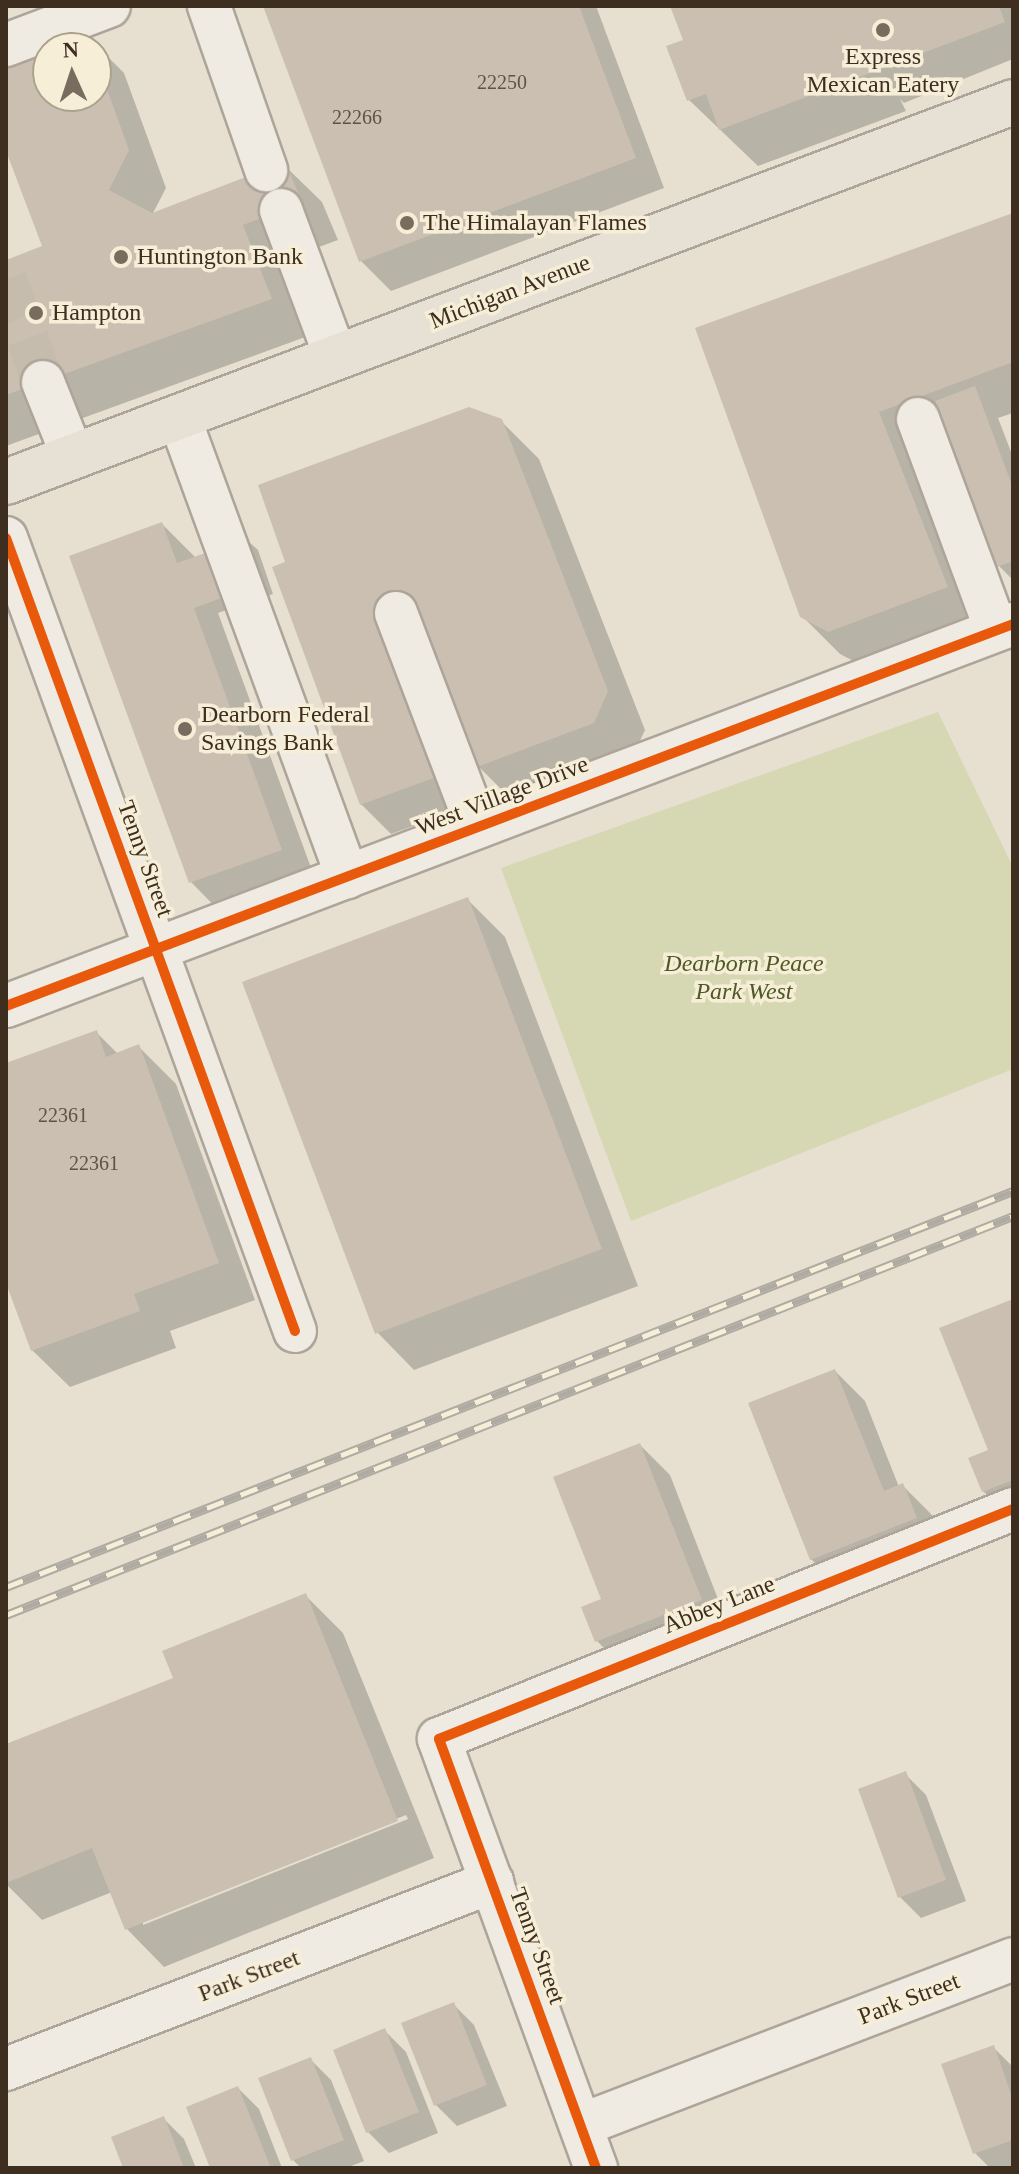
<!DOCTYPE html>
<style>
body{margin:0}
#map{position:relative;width:1019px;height:2174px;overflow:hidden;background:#e7e0d1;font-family:Georgia,serif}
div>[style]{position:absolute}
.green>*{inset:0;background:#d6d7b3}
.shadow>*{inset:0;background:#0003}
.building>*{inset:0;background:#cbbfb2}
.minor-tunnel>*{height:42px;margin-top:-21px;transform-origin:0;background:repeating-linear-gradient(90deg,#c5bcae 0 42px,transparent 0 63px)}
.roads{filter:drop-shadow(2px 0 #ada599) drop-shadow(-2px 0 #ada599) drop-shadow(0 2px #ada599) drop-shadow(0 -2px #ada599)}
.minor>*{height:42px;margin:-21px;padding:0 21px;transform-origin:21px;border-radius:21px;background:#efebe3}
.major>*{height:44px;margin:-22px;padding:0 22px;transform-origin:22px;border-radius:22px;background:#e6e1d4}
.rail>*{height:9px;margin-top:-4.5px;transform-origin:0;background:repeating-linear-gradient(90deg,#f7eed8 0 18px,#afaaa2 0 36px);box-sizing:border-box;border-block:2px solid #afaaa2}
.cycleway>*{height:10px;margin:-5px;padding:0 5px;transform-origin:5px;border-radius:5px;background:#e8590c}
.dots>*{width:22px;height:22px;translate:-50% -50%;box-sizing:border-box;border:4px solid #f7eed8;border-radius:50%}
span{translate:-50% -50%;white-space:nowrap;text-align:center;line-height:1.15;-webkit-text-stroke:7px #f7eed8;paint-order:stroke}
.number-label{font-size:20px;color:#605244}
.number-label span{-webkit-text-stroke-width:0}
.poi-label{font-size:24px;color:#3d2e20}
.left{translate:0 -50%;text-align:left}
.street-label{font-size:24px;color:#3d2e20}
.park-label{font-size:24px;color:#4d5a26;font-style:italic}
.frame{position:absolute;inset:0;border:8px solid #3d2e20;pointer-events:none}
.north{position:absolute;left:32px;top:32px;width:80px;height:80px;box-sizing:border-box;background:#f7eed8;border:2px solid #ada18e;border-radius:50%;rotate:357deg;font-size:22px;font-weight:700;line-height:32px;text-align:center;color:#3d2e20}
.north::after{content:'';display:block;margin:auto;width:28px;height:36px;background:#786c5e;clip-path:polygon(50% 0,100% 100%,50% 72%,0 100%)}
</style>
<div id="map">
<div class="green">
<div style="clip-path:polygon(938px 712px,1013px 867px,1013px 1069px,631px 1221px,501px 868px)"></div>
</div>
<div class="shadow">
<div style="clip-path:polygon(265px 6px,596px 6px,664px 188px,391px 291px,361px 261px)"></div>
<div style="clip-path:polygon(673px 6px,1013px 6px,1013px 59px,904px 103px,900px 99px,906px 111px,758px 166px,689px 100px,686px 41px)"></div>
<div style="clip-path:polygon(87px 36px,124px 73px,166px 188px,152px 215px,284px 165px,322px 202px,338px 240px,278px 262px,308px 336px,6px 446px,6px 262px,45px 248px,6px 145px,6px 66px,48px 96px,96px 96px,96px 48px,55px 48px)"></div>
<div style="clip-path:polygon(1013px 215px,1013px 413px,998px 418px,1013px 457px,1013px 580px,999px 566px,950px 436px,915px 449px,984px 624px,867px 668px,840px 654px,802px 616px,697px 329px)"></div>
<div style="clip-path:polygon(501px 421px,539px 459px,645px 730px,631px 760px,516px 804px,478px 766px,431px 641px,410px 649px,468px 806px,391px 834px,361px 804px,288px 563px)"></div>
<div style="clip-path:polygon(162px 524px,196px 558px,247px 540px,258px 550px,273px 594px,218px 613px,318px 887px,228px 920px,191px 882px)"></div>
<div style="clip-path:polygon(468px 900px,505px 937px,638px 1286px,414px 1370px,377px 1332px)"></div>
<div style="clip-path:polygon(96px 1032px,118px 1054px,138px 1046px,176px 1084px,255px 1300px,170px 1331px,176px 1348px,70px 1387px,32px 1350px,6px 1277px,6px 1065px)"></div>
<div style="clip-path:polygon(1013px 1301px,1013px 1520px,983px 1491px)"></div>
<div style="clip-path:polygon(835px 1371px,865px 1401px,899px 1487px,903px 1486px,933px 1516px,945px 1548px,841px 1589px,811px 1559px)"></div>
<div style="clip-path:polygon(640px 1445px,670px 1475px,730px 1630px,627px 1671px,597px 1641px)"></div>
<div style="clip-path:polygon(evenodd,306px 1596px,343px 1633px,434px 1858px,164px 1967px,127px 1929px,112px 1892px,42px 1920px,6px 1884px,6px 1747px,175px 1679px,306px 1596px,406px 1815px,408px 1819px,143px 1925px,143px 1921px,406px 1815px)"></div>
<div style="clip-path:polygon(905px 1774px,926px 1795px,966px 1901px,921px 1918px,900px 1897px,860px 1790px)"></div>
<div style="clip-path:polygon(453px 2004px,474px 2025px,507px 2106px,457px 2126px,436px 2105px)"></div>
<div style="clip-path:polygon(385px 2031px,406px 2052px,438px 2133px,389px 2153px,368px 2132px)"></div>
<div style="clip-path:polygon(993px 2047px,1013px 2067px,1013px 2168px,990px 2168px,975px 2153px)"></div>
<div style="clip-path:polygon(310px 2059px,331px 2080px,364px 2161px,346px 2168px,301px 2168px,293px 2160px,261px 2079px)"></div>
<div style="clip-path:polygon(238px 2088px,259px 2109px,282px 2168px,212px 2168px)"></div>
<div style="clip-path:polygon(163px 2118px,184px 2139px,196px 2168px,125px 2168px)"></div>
</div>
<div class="building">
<div style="clip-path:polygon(263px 6px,579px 6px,636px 158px,359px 262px)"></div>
<div style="clip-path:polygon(670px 6px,999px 6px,1005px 22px,719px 130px,706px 94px,687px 101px,666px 46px,683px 40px)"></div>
<div style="clip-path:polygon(87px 34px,92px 48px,50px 48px)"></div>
<div style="clip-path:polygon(48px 48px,48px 96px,96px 96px,96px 59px,129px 150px,109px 190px,152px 213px,285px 162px,302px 202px,243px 225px,272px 299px,6px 395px,6px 260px,42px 246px,6px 151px,6px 64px)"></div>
<div style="clip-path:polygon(1013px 213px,1013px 362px,879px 412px,948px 587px,828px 632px,800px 617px,695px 328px)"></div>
<div style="clip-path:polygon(975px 386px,1013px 488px,1013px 561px,997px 567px,935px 401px)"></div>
<div style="clip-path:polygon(469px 407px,502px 419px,608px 691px,594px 723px,477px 767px,413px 597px,378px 610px,439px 776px,360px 805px,272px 567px,285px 562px,258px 485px)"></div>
<div style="clip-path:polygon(162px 522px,177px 563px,248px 538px,264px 583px,194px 608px,282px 850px,189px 883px,69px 556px)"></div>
<div style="clip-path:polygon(468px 897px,602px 1249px,375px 1334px,242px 982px)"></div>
<div style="clip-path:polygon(97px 1030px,106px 1057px,139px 1044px,219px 1263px,134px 1294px,140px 1311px,31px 1351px,6px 1283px,6px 1063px)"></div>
<div style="clip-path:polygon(1013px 1299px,1013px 1480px,982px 1492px,968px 1458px,988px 1450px,939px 1328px)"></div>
<div style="clip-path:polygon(835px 1369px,884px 1491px,903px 1483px,917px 1518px,810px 1560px,748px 1403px)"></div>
<div style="clip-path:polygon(640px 1443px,702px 1600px,595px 1642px,581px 1607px,601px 1599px,553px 1477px)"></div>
<div style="clip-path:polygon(306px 1593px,398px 1821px,125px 1930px,92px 1848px,6px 1883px,6px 1744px,173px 1678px,162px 1651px)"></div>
<div style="clip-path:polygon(906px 1771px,946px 1880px,898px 1898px,858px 1789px)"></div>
<div style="clip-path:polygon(454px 2002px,487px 2085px,434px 2106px,401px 2023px)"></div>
<div style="clip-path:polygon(385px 2028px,419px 2112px,366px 2133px,333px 2050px)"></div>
<div style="clip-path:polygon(994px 2045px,1013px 2100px,1013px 2140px,973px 2154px,941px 2064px)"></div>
<div style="clip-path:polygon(311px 2057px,344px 2140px,291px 2161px,258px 2078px)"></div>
<div style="clip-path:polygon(238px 2086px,271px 2168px,210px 2168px,186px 2107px)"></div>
<div style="clip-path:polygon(164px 2116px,184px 2168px,123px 2168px,111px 2137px)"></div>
</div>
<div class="minor-tunnel">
<div style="left:6px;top:279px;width:109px;rotate:70.2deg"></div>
</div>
<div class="roads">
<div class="minor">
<div style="left:209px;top:6px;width:174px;rotate:70.8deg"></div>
<div style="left:6px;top:45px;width:110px;rotate:-20.7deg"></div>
<div style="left:281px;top:210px;width:158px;rotate:69.6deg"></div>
<div style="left:43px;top:382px;width:81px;rotate:68.2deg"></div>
<div style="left:179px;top:417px;width:490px;rotate:69.9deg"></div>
<div style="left:918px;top:419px;width:225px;rotate:69.7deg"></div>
<div style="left:6px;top:538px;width:844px;rotate:69.98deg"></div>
<div style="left:396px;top:613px;width:228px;rotate:69.2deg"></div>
<div style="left:6px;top:1006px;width:1077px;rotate:-20.77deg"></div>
<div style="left:6px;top:2069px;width:521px;rotate:-21.05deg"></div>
<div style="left:581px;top:2125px;width:463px;rotate:-21deg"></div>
<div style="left:596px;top:2168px;width:457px;rotate:-110.1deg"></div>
<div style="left:439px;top:1739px;width:618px;rotate:-21.84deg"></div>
</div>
<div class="major">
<div style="left:6px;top:482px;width:1076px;rotate:-20.67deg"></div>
</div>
</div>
<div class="rail">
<div style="left:6px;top:1587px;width:1082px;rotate:-21.47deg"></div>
<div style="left:6px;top:1615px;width:1083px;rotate:-21.61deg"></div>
</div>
<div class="cycleway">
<div style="left:6px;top:538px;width:844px;rotate:69.98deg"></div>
<div style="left:6px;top:1006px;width:1077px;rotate:-20.77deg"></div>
<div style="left:596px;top:2168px;width:457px;rotate:-110.1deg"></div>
<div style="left:439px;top:1739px;width:618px;rotate:-21.84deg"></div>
</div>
<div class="dots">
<div style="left:883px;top:30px;background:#786c5e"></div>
<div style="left:407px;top:223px;background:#786c5e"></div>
<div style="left:121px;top:257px;background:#786c5e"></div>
<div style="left:36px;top:313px;background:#786c5e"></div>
<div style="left:185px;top:729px;background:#786c5e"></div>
</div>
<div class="number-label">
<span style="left:502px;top:82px">22250</span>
<span style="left:357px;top:117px">22266</span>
<span style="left:63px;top:1115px">22361</span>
<span style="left:94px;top:1163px">22361</span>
</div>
<div class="poi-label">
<span style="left:883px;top:71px">Express<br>Mexican Eatery</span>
<span class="left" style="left:423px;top:223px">The Himalayan Flames</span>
<span class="left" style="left:137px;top:257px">Huntington Bank</span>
<span class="left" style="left:52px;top:313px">Hampton</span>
<span class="left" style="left:201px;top:729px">Dearborn Federal<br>Savings Bank</span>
</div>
<div class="street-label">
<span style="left:510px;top:292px;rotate:-21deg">Michigan Avenue</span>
<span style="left:502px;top:796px;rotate:-21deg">West Village Drive</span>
<span style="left:145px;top:859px;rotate:70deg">Tenny Street</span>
<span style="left:719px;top:1605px;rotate:-22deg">Abbey Lane</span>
<span style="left:537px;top:1946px;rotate:70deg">Tenny Street</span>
<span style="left:249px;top:1976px;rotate:-21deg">Park Street</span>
<span style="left:909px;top:1999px;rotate:-21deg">Park Street</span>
</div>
<div class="park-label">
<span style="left:744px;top:978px">Dearborn Peace<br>Park West</span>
</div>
<div class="frame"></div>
<div class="north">N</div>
</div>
